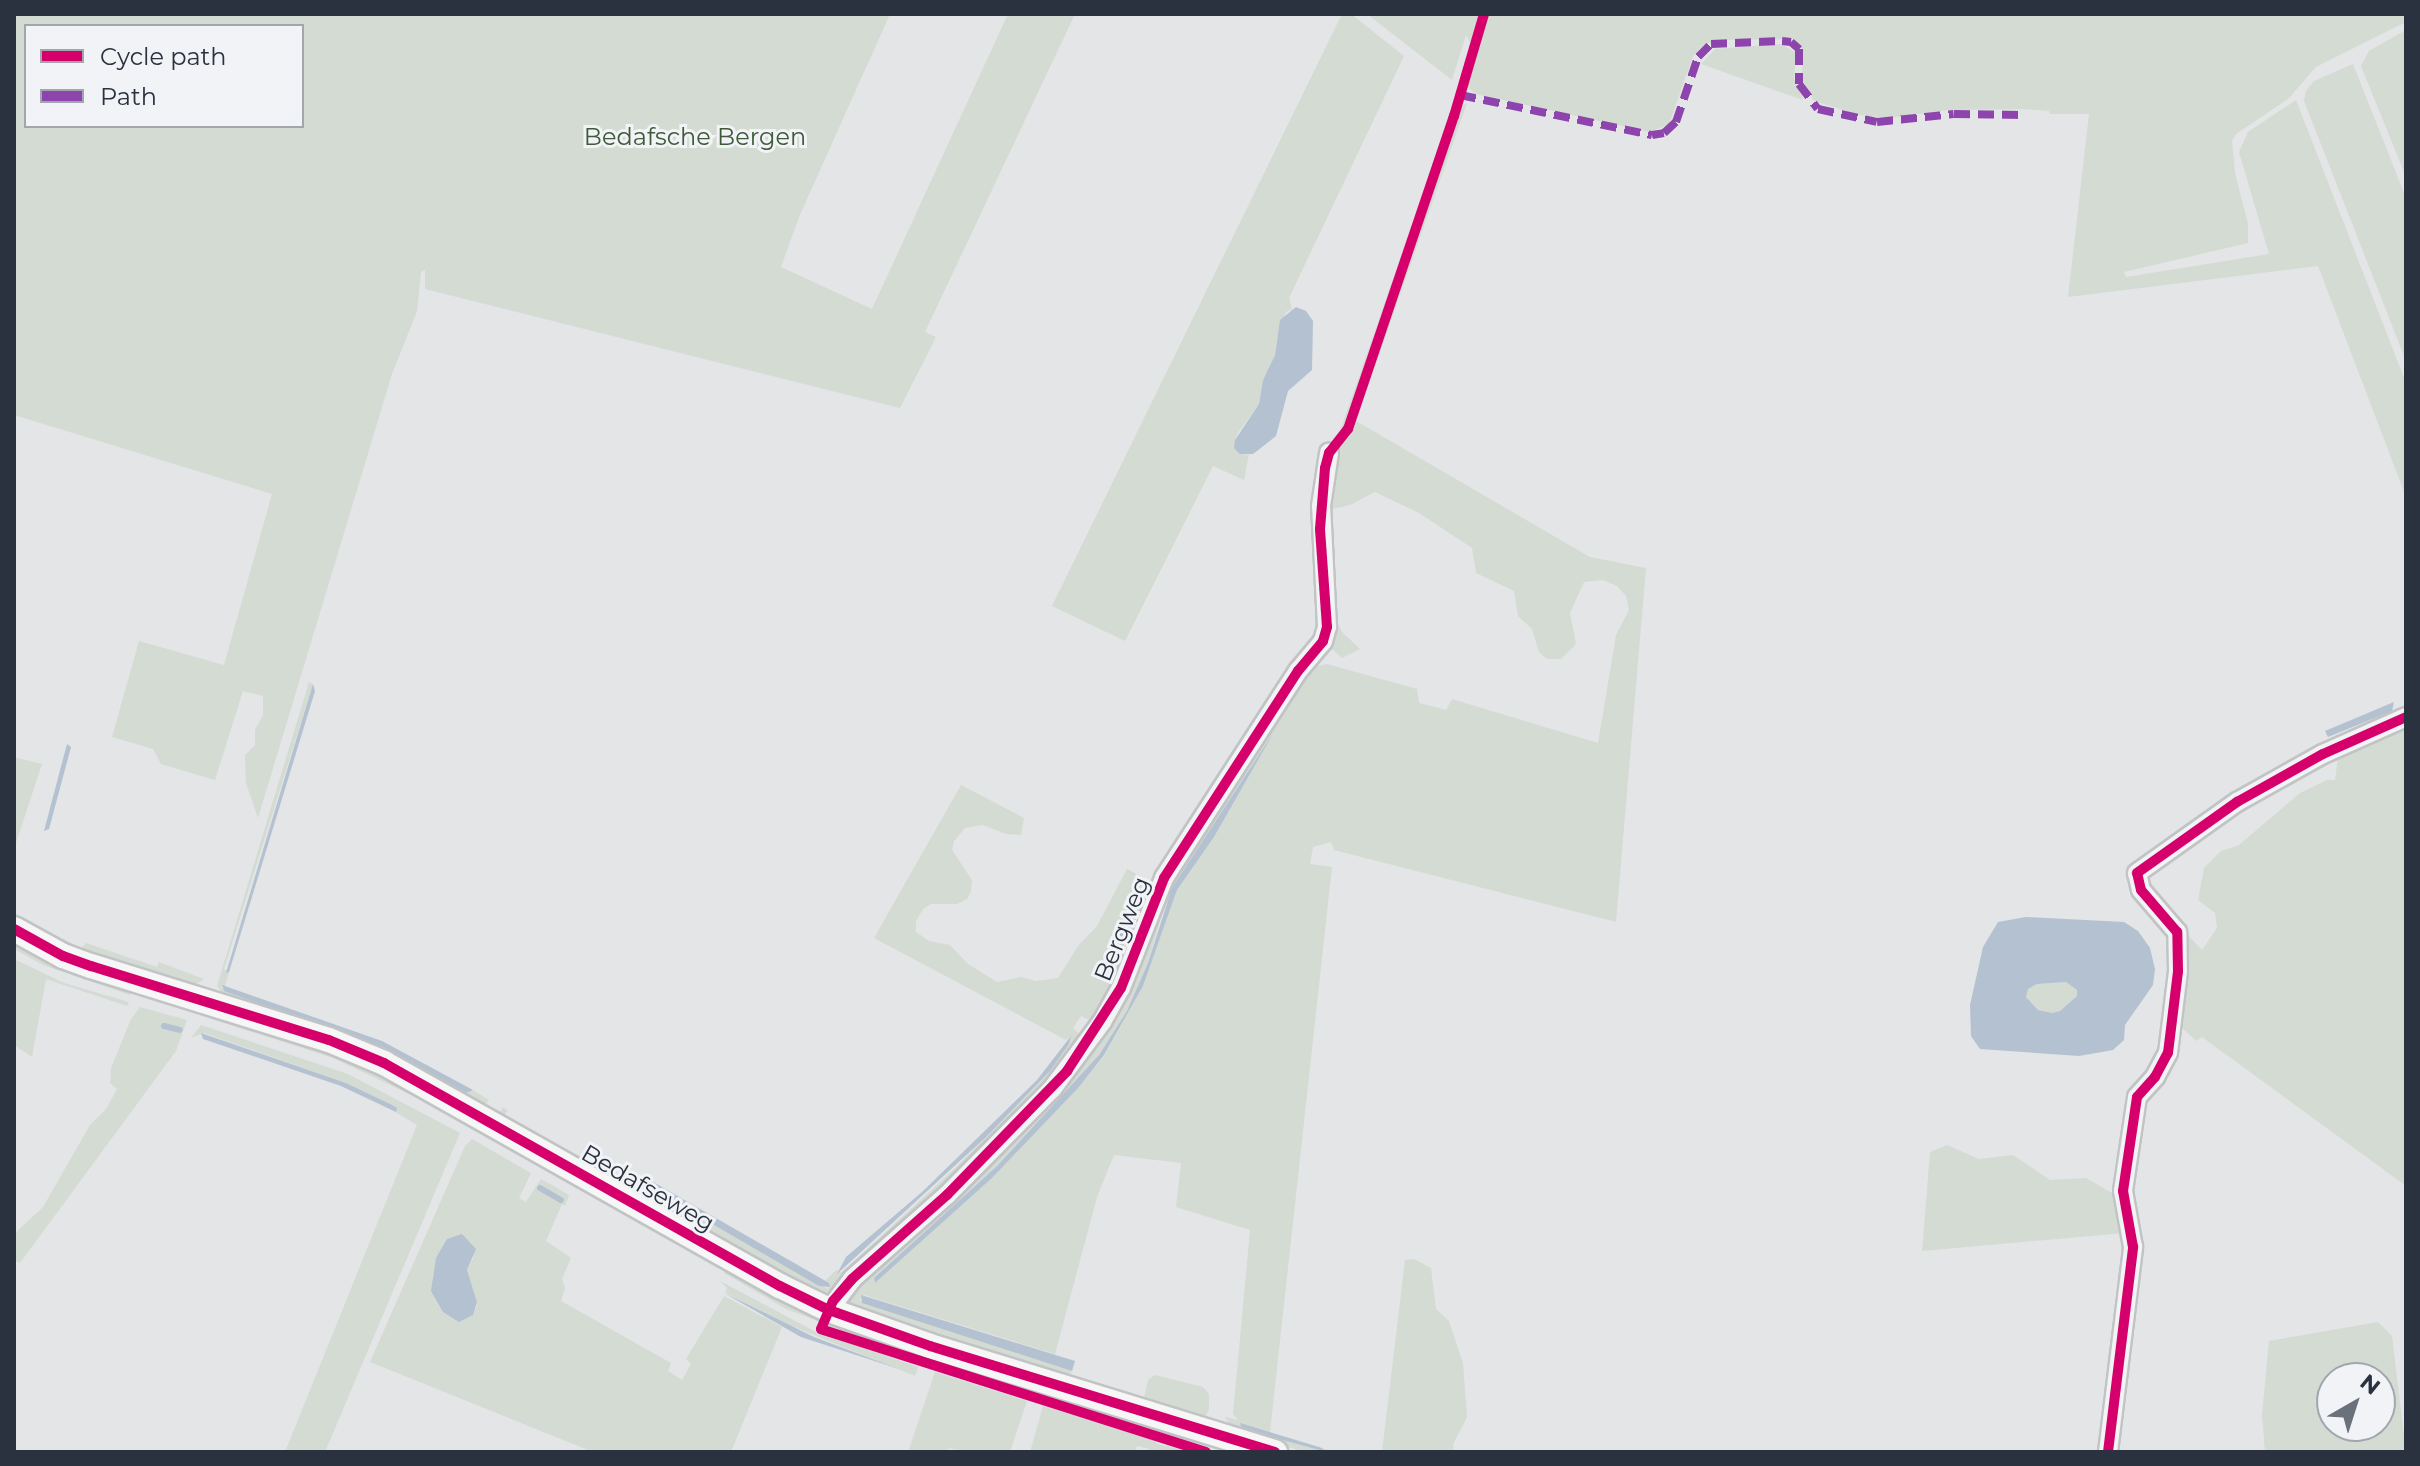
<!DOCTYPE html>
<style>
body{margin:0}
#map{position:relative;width:2420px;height:1466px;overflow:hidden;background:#e3e5e7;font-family:Montserrat,sans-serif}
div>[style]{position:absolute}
.green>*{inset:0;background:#d4dbd3}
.water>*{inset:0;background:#b3c1d0}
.stream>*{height:6px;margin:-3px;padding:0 3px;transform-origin:3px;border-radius:3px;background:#b3c1d0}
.roads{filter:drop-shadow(2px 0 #c1c3c5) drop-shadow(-2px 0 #c1c3c5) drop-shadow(0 2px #c1c3c5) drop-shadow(0 -2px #c1c3c5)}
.street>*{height:18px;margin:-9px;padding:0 9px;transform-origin:9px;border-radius:9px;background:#f2f3f4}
.secondary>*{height:24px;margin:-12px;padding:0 12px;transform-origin:12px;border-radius:12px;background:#f6f6f6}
.quiet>*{height:8px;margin-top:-4px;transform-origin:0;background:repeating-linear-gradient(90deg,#8e44ad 0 16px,transparent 0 24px)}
.cycleway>*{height:10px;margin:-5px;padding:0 5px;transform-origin:5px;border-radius:5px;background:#d6006c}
span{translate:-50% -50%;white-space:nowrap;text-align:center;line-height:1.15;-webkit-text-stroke:6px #f1f3f6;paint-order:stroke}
.park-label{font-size:24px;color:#3f5a39}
.street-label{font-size:24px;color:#2b323f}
.frame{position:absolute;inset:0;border:16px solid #2b323f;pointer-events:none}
.legend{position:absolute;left:24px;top:24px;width:280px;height:104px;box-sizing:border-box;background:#f1f3f6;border:2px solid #a2a6ad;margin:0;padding:10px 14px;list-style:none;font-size:24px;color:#2b323f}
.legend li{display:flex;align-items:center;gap:16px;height:40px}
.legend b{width:40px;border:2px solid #a2a6ad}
.north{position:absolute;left:2316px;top:1362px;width:80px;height:80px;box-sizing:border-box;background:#f1f3f6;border:2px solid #a2a6ad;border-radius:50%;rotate:39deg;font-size:22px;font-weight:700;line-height:32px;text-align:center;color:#2b323f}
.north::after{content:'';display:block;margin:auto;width:28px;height:36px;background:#6b717a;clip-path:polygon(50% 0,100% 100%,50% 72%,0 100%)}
</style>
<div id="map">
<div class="green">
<div style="clip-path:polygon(evenodd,14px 14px,890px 14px,799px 217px,781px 267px,872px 309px,1008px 14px,1075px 14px,925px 332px,936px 337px,900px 408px,425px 289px,425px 270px,421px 272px,417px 311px,392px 374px,258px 818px,246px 783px,245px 755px,255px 745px,255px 730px,263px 715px,263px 696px,243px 691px,215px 780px,161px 764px,153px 749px,112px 737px,139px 641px,224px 665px,272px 494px,14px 415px,14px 14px,26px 26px,302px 26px,302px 126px,26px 126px,26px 26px)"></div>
<div style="clip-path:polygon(1342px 14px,1351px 14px,1404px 56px,1289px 298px,1292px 309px,1286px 312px,1277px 338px,1275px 355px,1263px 380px,1259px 404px,1237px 434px,1235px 440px,1245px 455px,1249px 454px,1244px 480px,1213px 466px,1125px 641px,1052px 606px)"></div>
<div style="clip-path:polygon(1367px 14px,2406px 14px,2406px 22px,2316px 67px,2288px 99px,2236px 134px,2232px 141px,2235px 173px,2248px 224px,2248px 243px,2124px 272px,2126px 277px,2269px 254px,2239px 152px,2248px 132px,2296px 100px,2406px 383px,2406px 497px,2318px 266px,2068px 297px,2089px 114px,2050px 114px,2049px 111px,2023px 109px,1948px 110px,1890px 118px,1860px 115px,1814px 101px,1802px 79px,1803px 50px,1793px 39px,1717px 40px,1703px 45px,1693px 56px,1669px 124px,1650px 132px,1476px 94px,1466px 86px,1476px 52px,1472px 47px,1468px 64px,1471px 44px,1466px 35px,1452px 80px)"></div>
<div style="clip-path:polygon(2406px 30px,2406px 177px,2361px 66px,2369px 51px)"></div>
<div style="clip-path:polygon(1781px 44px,1796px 53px,1794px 79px,1803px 100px,1701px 64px,1715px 49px)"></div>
<div style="clip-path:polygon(2353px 64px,2406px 198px,2406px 361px,2304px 101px,2306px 91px,2314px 81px)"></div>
<div style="clip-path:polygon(evenodd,1467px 103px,1356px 421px,1590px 557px,1646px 568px,1616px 922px,1334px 850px,1331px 842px,1313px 847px,1310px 864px,1332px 867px,1270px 1432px,1240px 1423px,1335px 1452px,1304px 1452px,1233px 1430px,1225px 1417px,1238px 1420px,1233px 1414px,1250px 1230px,1176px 1207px,1181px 1163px,1114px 1155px,1097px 1197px,1055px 1354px,864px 1295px,859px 1300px,1072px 1371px,1068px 1379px,893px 1325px,849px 1306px,848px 1297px,1070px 1074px,1158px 897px,1309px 668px,1327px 664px,1417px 689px,1419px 703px,1446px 710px,1452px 699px,1598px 743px,1616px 635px,1629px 610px,1626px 596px,1617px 586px,1603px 580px,1584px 582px,1570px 613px,1576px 644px,1561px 659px,1547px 659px,1539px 652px,1532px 629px,1518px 616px,1514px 591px,1476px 573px,1472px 548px,1419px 513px,1375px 492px,1350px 505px,1329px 510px,1334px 615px,1342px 632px,1360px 649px,1342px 658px,1332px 649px,1325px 544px,1334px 453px,1353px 420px,1459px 107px,1467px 103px,1274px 732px,1214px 837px,1177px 890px,1143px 986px,1104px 1056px,1079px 1087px,992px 1178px,875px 1283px,874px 1278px,997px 1166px,1099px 1055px,1127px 1011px,1148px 963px,1164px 907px,1274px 732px)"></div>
<div style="clip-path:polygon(1447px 127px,1345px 426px,1336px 443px,1438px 150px)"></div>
<div style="clip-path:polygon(309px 682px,313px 684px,224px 969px,229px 972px,225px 986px,221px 988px,380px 1047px,466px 1093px,473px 1090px,489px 1100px,486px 1104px,500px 1112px,503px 1107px,508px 1111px,500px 1118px,227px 999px,217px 986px)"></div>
<div style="clip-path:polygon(2406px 726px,2406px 1186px,2202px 1037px,2196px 1041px,2178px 1024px,2183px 930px,2202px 950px,2217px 928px,2215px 913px,2198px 900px,2204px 868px,2221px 851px,2239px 845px,2300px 793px,2327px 780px,2335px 780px,2338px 757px)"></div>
<div style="clip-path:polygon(14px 757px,42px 764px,14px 849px)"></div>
<div style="clip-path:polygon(961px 785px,1024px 818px,1021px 835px,1006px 834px,983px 825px,965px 828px,954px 841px,952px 850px,972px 880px,971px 891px,967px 899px,957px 904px,931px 904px,923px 909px,916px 921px,916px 932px,929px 941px,950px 945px,968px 964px,997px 982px,1021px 977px,1036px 981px,1058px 978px,1078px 946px,1097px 926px,1127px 869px,1156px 884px,1125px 971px,1094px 1022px,1081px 1016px,1073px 1028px,1085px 1039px,1042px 1094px,833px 1290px,816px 1295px,635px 1194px,643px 1185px,649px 1187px,828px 1289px,829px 1283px,825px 1281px,836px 1270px,842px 1272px,954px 1169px,1050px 1071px,1071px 1036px,1066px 1040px,874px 938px)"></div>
<div style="clip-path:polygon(14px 912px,36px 927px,82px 948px,86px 943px,157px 967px,159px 962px,204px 979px,194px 986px,78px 953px,14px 919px)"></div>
<div style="clip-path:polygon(14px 939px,133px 987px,130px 995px,43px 965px,14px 949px)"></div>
<div style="clip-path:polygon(14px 959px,64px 983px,129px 1002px,127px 1006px,46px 979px,32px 1057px,14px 1045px)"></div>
<div style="clip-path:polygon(2066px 982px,2077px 990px,2077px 996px,2060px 1011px,2052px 1013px,2038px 1010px,2026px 997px,2028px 989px,2037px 984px)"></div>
<div style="clip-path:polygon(140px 1007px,187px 1020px,176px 1051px,20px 1263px,14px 1260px,14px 1234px,43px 1207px,90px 1125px,106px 1109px,117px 1089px,110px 1083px,111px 1068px,131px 1019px)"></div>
<div style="clip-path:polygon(211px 1015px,290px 1035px,406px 1082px,409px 1094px,333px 1058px,209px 1018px)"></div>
<div style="clip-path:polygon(201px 1025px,348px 1074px,460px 1133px,325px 1452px,285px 1452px,417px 1125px,395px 1112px,390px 1104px,346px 1083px,204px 1033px,191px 1038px)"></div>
<div style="clip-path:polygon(evenodd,472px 1139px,531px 1173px,519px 1198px,526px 1202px,541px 1179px,569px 1195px,565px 1206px,562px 1204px,546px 1241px,571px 1258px,562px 1279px,565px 1288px,561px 1301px,671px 1363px,668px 1371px,682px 1380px,691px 1364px,686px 1359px,724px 1296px,782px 1327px,731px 1452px,593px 1452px,370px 1362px,465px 1146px,472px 1139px,447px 1239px,474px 1256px,467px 1270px,477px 1302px,476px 1309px,432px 1278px,447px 1239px)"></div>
<div style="clip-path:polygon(1947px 1145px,1979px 1159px,2013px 1155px,2050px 1180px,2086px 1178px,2119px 1197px,2124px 1233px,1922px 1251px,1930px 1152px)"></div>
<div style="clip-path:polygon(1414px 1259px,1431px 1268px,1436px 1309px,1449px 1321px,1463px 1363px,1467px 1417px,1453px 1444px,1454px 1452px,1382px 1452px,1405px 1260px)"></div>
<div style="clip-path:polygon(728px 1267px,823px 1316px,820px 1322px,786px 1309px,724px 1273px)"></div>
<div style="clip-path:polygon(720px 1281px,816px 1332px,918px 1367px,915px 1376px,772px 1318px,726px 1293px,727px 1288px)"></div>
<div style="clip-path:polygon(830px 1319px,914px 1348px,916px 1357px,829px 1328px)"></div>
<div style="clip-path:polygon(evenodd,2378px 1322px,2392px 1336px,2406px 1452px,2265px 1452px,2262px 1415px,2269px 1341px,2378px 1322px,2380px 1378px,2380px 1426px,2332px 1426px,2332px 1378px,2380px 1378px)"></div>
<div style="clip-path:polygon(935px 1372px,1027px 1401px,1010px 1452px,965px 1452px,949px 1448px,948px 1452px,908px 1452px)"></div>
<div style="clip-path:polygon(1155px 1375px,1203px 1387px,1209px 1394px,1209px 1410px,1203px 1419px,1143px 1402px,1148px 1380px)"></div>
<div style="clip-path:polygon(1043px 1406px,1147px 1437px,1158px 1444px,1193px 1452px,1148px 1452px,1149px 1449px,1137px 1446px,1135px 1452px,1030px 1452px)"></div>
</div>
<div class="water">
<div style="clip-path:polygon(1296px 307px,1306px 311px,1313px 321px,1312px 370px,1288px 391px,1276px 436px,1253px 454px,1240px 454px,1234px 448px,1235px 440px,1259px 404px,1263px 380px,1275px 355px,1280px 320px)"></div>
<div style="clip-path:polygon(313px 684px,315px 691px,229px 972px,226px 973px)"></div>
<div style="clip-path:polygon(2394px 702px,2392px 711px,2328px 737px,2325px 731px)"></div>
<div style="clip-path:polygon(1274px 732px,1214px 837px,1177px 890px,1143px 986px,1104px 1055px,1079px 1087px,992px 1178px,875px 1283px,874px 1278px,997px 1166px,1099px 1055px,1127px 1011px,1148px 963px,1172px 888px)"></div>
<div style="clip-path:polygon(67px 744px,71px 747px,49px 829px,44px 831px)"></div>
<div style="clip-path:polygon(1137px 890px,1143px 897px,1111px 975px,1108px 971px,1134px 891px)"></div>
<div style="clip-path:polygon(evenodd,2026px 917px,2124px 922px,2138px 931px,2150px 948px,2155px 969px,2153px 985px,2125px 1025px,2124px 1040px,2113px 1050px,2079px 1056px,1980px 1049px,1971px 1036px,1970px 1005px,1983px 947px,1998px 922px,2026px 917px,2066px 982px,2077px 990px,2077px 996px,2060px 1011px,2052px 1013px,2038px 1010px,2026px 997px,2028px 989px,2037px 984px,2066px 982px)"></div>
<div style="clip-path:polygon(222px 985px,382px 1041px,473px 1090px,466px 1093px,380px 1047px,224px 991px)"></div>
<div style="clip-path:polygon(201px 1033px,346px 1083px,390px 1104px,397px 1108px,396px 1112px,341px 1086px,203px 1039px)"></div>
<div style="clip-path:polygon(1071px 1036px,1069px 1044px,1050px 1071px,987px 1136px,837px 1274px,846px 1257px,922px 1192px,1037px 1080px)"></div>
<div style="clip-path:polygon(648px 1179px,829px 1283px,830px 1287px,819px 1286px,649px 1187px,643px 1187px)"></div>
<div style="clip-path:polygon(462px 1234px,476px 1249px,467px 1270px,477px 1302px,473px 1315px,459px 1322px,443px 1312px,431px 1291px,436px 1258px,447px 1239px)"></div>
<div style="clip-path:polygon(724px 1293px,814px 1337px,899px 1369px,801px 1337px)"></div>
<div style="clip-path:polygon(861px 1295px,1075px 1361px,1072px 1371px,862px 1303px)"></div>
<div style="clip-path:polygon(1240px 1423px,1322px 1448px,1323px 1451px,1242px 1429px)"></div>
</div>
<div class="stream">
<div style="left:164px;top:1026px;width:16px;rotate:14deg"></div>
<div style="left:540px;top:1188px;width:24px;rotate:30deg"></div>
</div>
<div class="roads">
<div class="street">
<div style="left:829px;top:1310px;width:39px;rotate:-53deg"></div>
<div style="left:852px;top:1279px;width:127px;rotate:-41.5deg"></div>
<div style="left:947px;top:1195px;width:149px;rotate:-45.3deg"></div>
<div style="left:1052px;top:1089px;width:84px;rotate:-53.3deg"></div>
<div style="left:1102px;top:1022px;width:39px;rotate:-61deg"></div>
<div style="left:1121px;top:988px;width:118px;rotate:-68.6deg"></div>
<div style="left:1164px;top:878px;width:247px;rotate:-57.1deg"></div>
<div style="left:1298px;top:671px;width:39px;rotate:-50deg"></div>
<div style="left:1323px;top:641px;width:15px;rotate:-74deg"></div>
<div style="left:1327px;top:627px;width:121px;rotate:-92.8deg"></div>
<div style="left:1321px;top:506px;width:54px;rotate:-81.4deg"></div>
<div style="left:2108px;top:1452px;width:207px;rotate:-83deg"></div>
<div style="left:2133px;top:1247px;width:57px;rotate:-100.1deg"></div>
<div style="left:2123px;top:1191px;width:95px;rotate:-81.5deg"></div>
<div style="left:2137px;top:1097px;width:27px;rotate:-48deg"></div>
<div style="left:2155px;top:1077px;width:27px;rotate:-62deg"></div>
<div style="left:2168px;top:1053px;width:83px;rotate:-83deg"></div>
<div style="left:2178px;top:971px;width:39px;rotate:-91deg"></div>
<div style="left:2177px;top:932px;width:55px;rotate:-130.6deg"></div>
<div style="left:2141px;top:890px;width:17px;rotate:-103deg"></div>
<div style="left:2137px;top:873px;width:123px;rotate:-35.4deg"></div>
<div style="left:2237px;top:802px;width:98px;rotate:-29.2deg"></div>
<div style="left:2323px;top:754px;width:91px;rotate:-24deg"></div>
</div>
<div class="secondary">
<div style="left:14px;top:929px;width:56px;rotate:28.9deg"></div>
<div style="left:63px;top:956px;width:30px;rotate:20deg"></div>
<div style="left:91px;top:966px;width:249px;rotate:17.3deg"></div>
<div style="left:329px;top:1040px;width:60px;rotate:22.7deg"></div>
<div style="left:384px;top:1063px;width:454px;rotate:29.4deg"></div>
<div style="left:780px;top:1286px;width:55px;rotate:26.1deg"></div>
<div style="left:829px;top:1310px;width:107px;rotate:19.6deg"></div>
<div style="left:930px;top:1346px;width:361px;rotate:17.1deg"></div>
</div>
</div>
<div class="quiet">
<div style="left:1460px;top:95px;width:196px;rotate:11.8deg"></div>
<div style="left:1652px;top:135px;width:12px;rotate:-9deg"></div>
<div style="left:1664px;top:133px;width:16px;rotate:-43deg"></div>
<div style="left:1676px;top:122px;width:69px;rotate:-71.3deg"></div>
<div style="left:1698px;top:57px;width:18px;rotate:-45deg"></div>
<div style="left:1711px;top:44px;width:71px;rotate:-2.4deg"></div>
<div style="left:1782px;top:41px;width:9px;rotate:6deg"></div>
<div style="left:1791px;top:42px;width:11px;rotate:41deg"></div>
<div style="left:1799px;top:49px;width:35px;rotate:90deg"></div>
<div style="left:1799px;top:84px;width:31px;rotate:53deg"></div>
<div style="left:1818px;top:109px;width:60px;rotate:12.4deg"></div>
<div style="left:1877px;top:122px;width:77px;rotate:-5.9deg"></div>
<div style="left:1954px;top:114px;width:71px;rotate:0.8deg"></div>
</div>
<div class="cycleway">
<div style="left:14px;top:929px;width:56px;rotate:28.9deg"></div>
<div style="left:63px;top:956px;width:30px;rotate:20deg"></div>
<div style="left:91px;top:966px;width:249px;rotate:17.3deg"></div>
<div style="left:329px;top:1040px;width:60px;rotate:22.7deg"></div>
<div style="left:384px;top:1063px;width:454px;rotate:29.4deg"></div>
<div style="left:780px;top:1286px;width:55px;rotate:26.1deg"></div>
<div style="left:829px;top:1310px;width:107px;rotate:19.6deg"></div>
<div style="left:930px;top:1346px;width:361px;rotate:17.1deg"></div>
<div style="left:1206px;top:1452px;width:404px;rotate:-162.3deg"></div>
<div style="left:821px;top:1329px;width:30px;rotate:-67deg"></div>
<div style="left:833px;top:1301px;width:29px;rotate:-49deg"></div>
<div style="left:852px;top:1279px;width:127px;rotate:-41.5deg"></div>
<div style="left:947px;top:1195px;width:173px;rotate:-45.9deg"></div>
<div style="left:1067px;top:1071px;width:99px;rotate:-57deg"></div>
<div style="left:1121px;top:988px;width:118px;rotate:-68.6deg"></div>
<div style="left:1164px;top:878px;width:247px;rotate:-57.1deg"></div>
<div style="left:1298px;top:671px;width:39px;rotate:-50deg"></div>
<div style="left:1323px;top:641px;width:15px;rotate:-74deg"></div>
<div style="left:1327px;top:627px;width:98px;rotate:-94.1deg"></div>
<div style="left:1320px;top:529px;width:61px;rotate:-85.3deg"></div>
<div style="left:1325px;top:468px;width:16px;rotate:-75deg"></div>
<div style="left:1329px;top:453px;width:31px;rotate:-52deg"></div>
<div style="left:1348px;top:429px;width:330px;rotate:-71.3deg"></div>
<div style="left:1454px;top:116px;width:106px;rotate:-73.6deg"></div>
<div style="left:2108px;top:1452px;width:207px;rotate:-83deg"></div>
<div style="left:2133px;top:1247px;width:57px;rotate:-100.1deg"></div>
<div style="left:2123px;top:1191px;width:95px;rotate:-81.5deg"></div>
<div style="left:2137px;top:1097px;width:27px;rotate:-48deg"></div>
<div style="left:2155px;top:1077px;width:27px;rotate:-62deg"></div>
<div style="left:2168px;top:1053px;width:83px;rotate:-83deg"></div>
<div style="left:2178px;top:971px;width:39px;rotate:-91deg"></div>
<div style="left:2177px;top:932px;width:55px;rotate:-130.6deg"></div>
<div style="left:2141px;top:890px;width:17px;rotate:-103deg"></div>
<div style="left:2137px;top:873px;width:123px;rotate:-35.4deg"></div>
<div style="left:2237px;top:802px;width:98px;rotate:-29.2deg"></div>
<div style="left:2323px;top:754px;width:91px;rotate:-24deg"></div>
</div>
<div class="park-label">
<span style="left:695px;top:137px">Bedafsche Bergen</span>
</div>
<div class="street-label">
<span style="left:1122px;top:929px;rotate:-68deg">Bergweg</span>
<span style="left:648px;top:1188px;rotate:30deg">Bedafseweg</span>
</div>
<div class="frame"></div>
<ul class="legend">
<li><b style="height:10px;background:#d6006c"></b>Cycle path</li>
<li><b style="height:10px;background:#8e44ad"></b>Path</li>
</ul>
<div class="north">N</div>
</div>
